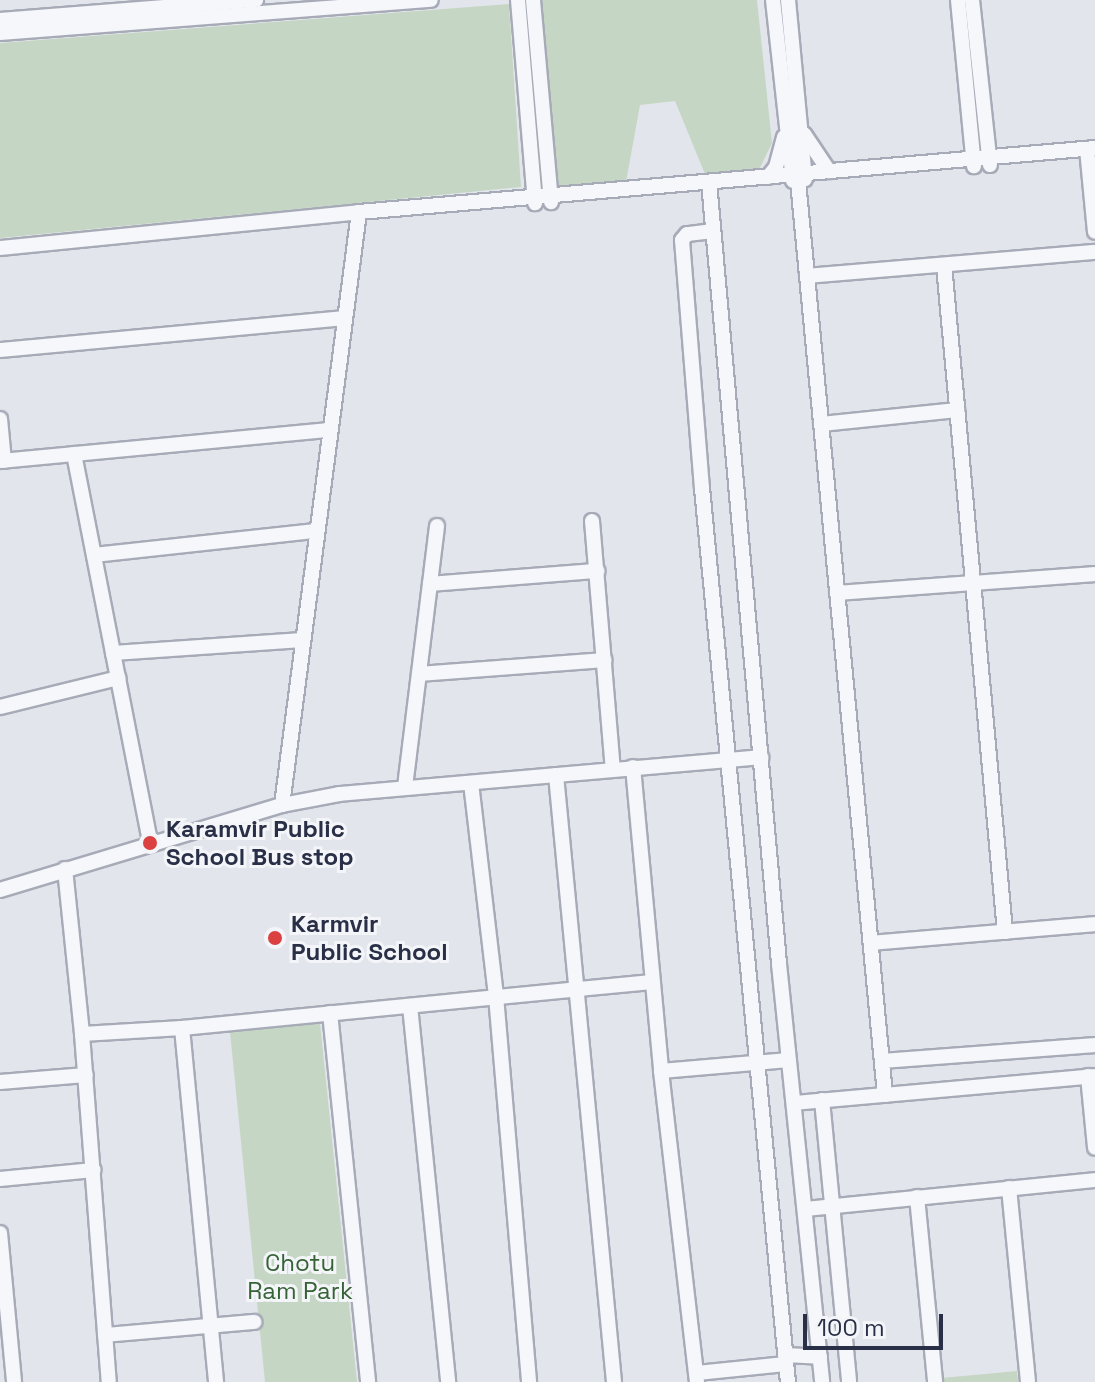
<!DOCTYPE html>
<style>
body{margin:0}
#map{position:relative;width:1095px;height:1382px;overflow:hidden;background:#e3e5ec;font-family:"Space Grotesk",sans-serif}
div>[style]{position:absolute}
.green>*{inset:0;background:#c5d7c4}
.roads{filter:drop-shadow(2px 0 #a7abb7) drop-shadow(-2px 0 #a7abb7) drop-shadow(0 2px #a7abb7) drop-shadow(0 -2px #a7abb7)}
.minor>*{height:14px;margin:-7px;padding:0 7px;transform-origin:7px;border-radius:7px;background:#f6f7fa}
.dots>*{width:22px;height:22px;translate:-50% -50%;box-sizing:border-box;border:4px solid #f3f5f9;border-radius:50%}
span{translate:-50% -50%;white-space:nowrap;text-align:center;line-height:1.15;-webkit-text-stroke:6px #f3f5f9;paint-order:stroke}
.poi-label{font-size:24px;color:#292f46;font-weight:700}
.left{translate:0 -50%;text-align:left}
.park-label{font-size:24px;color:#366335}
.scale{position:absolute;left:803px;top:1314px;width:140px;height:36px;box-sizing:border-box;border:4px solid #292f46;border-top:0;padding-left:10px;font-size:24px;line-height:28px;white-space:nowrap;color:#292f46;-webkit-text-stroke:6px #f3f5f9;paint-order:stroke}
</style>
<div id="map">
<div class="green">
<div style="clip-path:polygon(541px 0,757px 0,772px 143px,758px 172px,707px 179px,675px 101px,640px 105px,626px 182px,556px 190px)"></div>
<div style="clip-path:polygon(509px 4px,521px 187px,0 238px,0 43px)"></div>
<div style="clip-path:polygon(320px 1023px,357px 1382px,265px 1382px,230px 1032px)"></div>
<div style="clip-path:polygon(1017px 1371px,1018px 1382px,942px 1382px,941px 1378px)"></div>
</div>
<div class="roads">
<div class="minor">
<div style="left:518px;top:0;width:204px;rotate:85.2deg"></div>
<div style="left:533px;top:0;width:203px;rotate:84.9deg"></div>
<div style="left:773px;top:0;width:182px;rotate:83.7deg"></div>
<div style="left:788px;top:0;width:180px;rotate:84.6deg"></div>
<div style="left:958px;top:0;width:167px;rotate:84.5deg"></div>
<div style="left:972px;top:0;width:166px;rotate:83.8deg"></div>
<div style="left:0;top:20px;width:257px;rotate:-4.5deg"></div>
<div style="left:0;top:33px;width:432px;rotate:-4.4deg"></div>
<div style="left:804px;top:134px;width:45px;rotate:56deg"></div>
<div style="left:1087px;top:149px;width:83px;rotate:84.5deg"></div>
<div style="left:768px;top:177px;width:13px;rotate:-51deg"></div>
<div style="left:776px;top:167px;width:31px;rotate:-75deg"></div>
<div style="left:798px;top:181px;width:918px;rotate:84.56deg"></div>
<div style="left:709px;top:182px;width:785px;rotate:84.88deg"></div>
<div style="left:779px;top:964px;width:420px;rotate:84.1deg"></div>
<div style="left:713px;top:231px;width:26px;rotate:173deg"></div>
<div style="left:687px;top:234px;width:8px;rotate:130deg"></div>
<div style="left:682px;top:240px;width:249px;rotate:85.4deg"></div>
<div style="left:702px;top:488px;width:898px;rotate:84.51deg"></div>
<div style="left:0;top:248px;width:361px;rotate:-5.7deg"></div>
<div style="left:359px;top:212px;width:739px;rotate:-4.97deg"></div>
<div style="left:944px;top:265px;width:670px;rotate:84.77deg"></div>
<div style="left:807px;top:276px;width:289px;rotate:-4.8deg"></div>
<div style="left:0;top:350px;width:345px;rotate:-5.3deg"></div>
<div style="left:0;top:419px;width:42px;rotate:84.6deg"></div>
<div style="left:821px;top:424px;width:137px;rotate:-5.9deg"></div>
<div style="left:74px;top:454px;width:396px;rotate:78.9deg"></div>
<div style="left:0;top:461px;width:329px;rotate:-5.4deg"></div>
<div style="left:592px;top:521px;width:249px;rotate:85.2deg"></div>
<div style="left:94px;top:555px;width:223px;rotate:-6.2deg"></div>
<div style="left:430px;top:584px;width:168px;rotate:-4.5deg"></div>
<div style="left:837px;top:593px;width:259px;rotate:-4.2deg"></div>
<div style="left:113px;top:653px;width:190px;rotate:-3.9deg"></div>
<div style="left:419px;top:674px;width:186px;rotate:-4.3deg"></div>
<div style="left:0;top:707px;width:122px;rotate:-13.8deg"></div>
<div style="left:633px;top:767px;width:305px;rotate:84.7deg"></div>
<div style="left:661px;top:1071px;width:313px;rotate:83.4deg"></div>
<div style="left:556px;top:775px;width:610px;rotate:84.54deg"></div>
<div style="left:471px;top:783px;width:214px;rotate:83.3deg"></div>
<div style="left:496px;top:996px;width:387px;rotate:85.1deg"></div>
<div style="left:405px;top:787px;width:263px;rotate:-83deg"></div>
<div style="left:282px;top:805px;width:598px;rotate:-82.6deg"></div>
<div style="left:65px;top:869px;width:166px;rotate:84.1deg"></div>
<div style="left:82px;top:1034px;width:349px;rotate:85.6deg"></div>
<div style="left:0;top:890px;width:295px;rotate:-16.8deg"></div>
<div style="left:282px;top:805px;width:58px;rotate:-10.9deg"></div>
<div style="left:339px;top:794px;width:424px;rotate:-5deg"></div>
<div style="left:871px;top:943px;width:225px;rotate:-4.8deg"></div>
<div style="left:410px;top:1006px;width:378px;rotate:84.2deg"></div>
<div style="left:330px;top:1013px;width:371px;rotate:84.1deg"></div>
<div style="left:182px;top:1028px;width:356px;rotate:84.5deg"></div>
<div style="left:82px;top:1034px;width:100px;rotate:-3.4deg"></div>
<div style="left:182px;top:1028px;width:472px;rotate:-5.6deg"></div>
<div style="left:882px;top:1061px;width:214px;rotate:-4.3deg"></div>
<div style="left:661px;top:1071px;width:128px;rotate:-4.9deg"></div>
<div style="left:1088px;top:1076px;width:72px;rotate:84.4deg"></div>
<div style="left:0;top:1082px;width:86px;rotate:-4.7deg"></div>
<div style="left:822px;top:1100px;width:283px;rotate:84.5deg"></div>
<div style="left:794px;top:1103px;width:302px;rotate:-5.1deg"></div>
<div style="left:0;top:1179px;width:94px;rotate:-5.5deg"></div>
<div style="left:1009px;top:1188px;width:195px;rotate:84.4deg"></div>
<div style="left:917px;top:1197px;width:186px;rotate:84.4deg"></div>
<div style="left:805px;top:1209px;width:291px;rotate:-5.7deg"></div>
<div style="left:0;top:1233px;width:150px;rotate:84.6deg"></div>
<div style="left:105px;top:1335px;width:150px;rotate:-5deg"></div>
<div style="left:785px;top:1355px;width:35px;rotate:3deg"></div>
<div style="left:697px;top:1373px;width:89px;rotate:-5.8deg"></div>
</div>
</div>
<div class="dots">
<div style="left:150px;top:843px;background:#da4140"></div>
<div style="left:275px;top:938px;background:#da4140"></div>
</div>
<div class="poi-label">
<span class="left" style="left:166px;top:843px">Karamvir Public<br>School Bus stop</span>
<span class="left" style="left:291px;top:938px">Karmvir<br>Public School</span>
</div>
<div class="park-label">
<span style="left:300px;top:1277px">Chotu<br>Ram Park</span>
</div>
<div class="scale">100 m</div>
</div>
